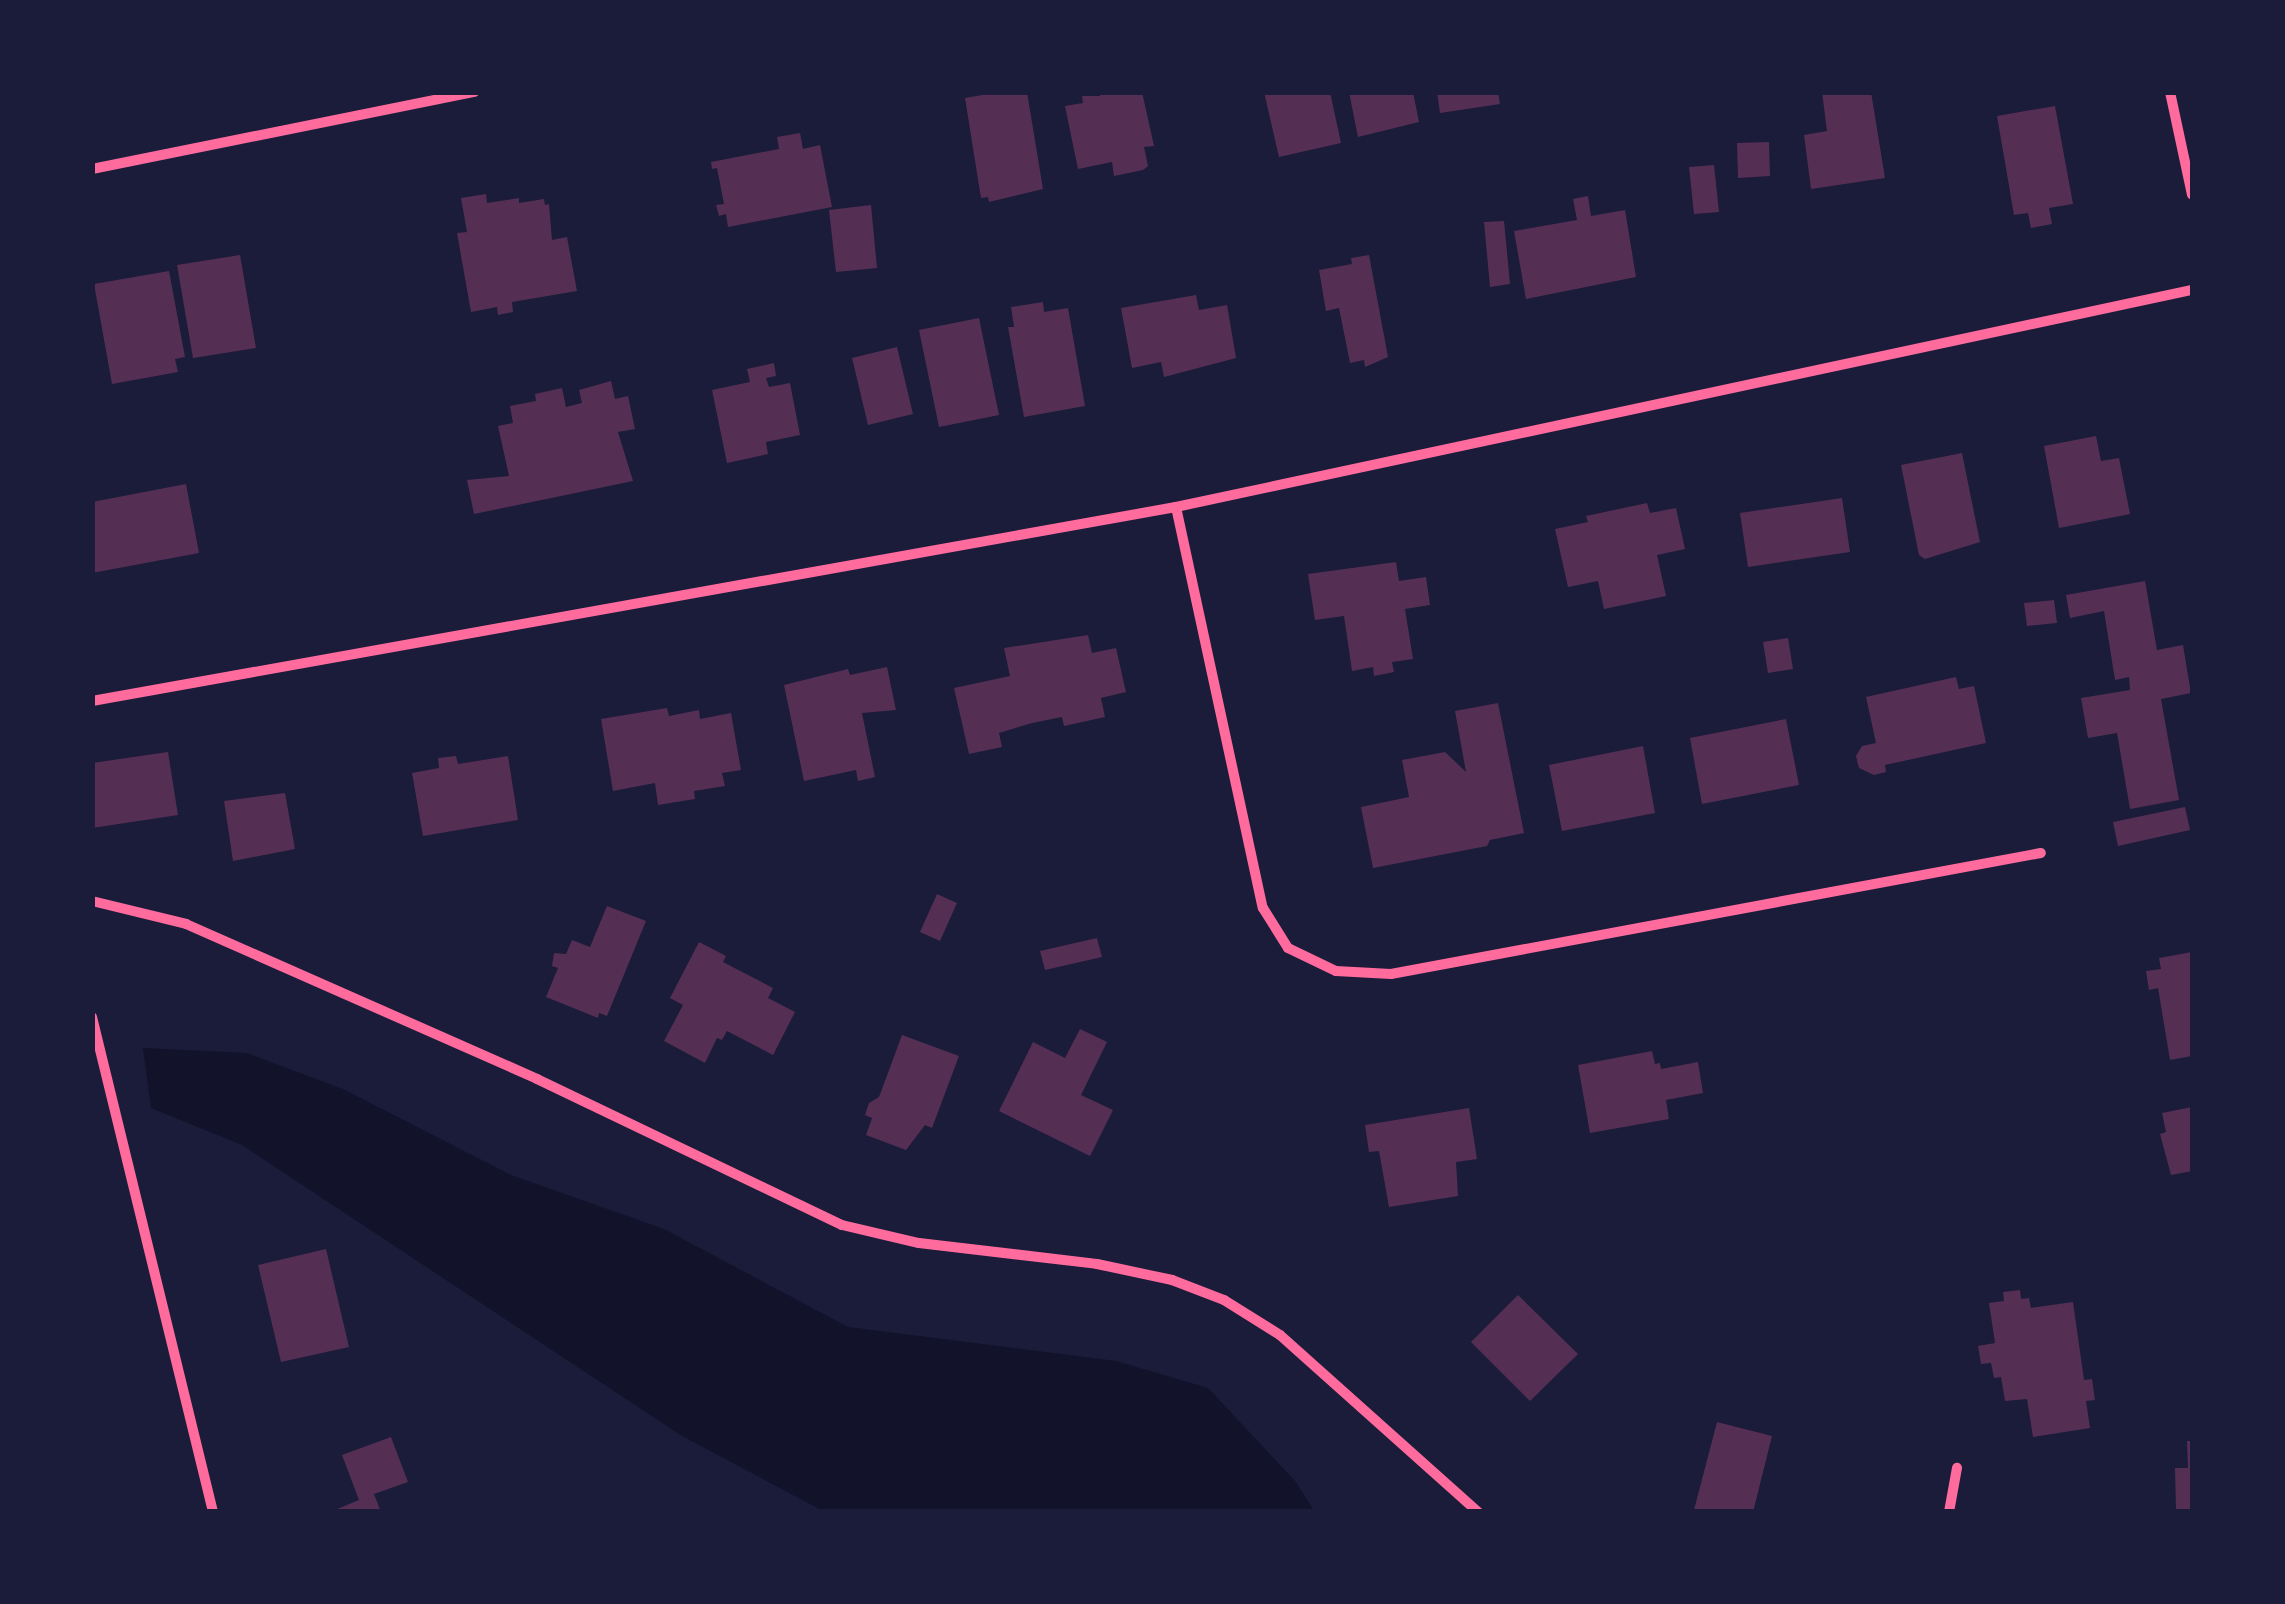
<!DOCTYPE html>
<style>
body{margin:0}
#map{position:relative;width:2285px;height:1604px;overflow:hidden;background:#1b1b3a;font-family:"Source Sans 3",sans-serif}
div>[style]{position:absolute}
.water>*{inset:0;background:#12122b}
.building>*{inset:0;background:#542f53}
.minor>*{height:10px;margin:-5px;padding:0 5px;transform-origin:5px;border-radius:5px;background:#ff6b9d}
span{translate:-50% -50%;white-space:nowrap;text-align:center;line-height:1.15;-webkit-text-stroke:10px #1b1b3a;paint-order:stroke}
.frame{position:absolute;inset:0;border:95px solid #1b1b3a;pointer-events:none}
</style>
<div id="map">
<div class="water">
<div style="clip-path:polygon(143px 1048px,247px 1053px,343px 1089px,511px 1175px,664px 1229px,848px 1327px,1116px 1361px,1208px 1388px,1296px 1482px,1314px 1511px,823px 1511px,682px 1436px,242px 1145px,151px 1108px)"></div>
</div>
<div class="building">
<div style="clip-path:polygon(999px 92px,1027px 92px,1043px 189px,989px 202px,988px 197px,981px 198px,965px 98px)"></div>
<div style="clip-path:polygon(1099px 92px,1142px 92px,1154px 146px,1144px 147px,1148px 166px,1143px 170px,1114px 176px,1112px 162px,1078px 169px,1065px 106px,1083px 103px,1082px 96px,1100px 96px)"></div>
<div style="clip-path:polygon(1264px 92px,1330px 92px,1341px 143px,1279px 157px)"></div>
<div style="clip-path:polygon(1349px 92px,1413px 92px,1419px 122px,1358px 137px)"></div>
<div style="clip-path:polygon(1437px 92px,1498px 92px,1500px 104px,1440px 113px)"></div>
<div style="clip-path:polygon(1822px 92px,1871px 92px,1885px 178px,1811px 189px,1804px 135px,1827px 131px)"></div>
<div style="clip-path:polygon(2055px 106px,2073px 204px,2049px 208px,2052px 224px,2031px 228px,2028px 213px,2014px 215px,1997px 116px)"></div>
<div style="clip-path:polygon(800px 133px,803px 149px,820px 145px,832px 207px,728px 227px,726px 214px,719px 216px,716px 205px,724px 204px,717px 168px,712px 169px,711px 162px,779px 149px,777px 137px)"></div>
<div style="clip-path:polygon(1769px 142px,1770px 176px,1738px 178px,1737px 143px)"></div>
<div style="clip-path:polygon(1714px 165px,1719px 212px,1694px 214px,1689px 167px)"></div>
<div style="clip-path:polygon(486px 194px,487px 203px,519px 198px,519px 203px,544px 199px,545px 205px,549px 204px,552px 240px,567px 237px,577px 291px,512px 302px,513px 312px,498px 315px,497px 307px,471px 312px,457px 233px,467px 232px,461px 198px)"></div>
<div style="clip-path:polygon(1588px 196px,1591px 216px,1625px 210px,1636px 277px,1526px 299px,1514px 231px,1577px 220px,1573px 199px)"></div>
<div style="clip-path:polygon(871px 205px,877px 268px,836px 272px,829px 210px)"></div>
<div style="clip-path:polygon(1504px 221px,1510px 284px,1490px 287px,1484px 222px)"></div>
<div style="clip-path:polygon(240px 255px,256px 348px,193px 358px,177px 265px)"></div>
<div style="clip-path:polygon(1369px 255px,1388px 357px,1365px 367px,1364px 360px,1350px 363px,1339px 308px,1326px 311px,1319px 270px,1352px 264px,1351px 258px)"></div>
<div style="clip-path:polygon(169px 271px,185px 357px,175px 359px,178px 372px,112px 384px,94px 284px)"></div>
<div style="clip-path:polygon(1196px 295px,1199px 310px,1227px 305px,1236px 358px,1164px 377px,1161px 362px,1132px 368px,1121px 308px)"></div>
<div style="clip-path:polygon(1043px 302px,1044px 312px,1068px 308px,1085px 406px,1024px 417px,1008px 327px,1014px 327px,1011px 307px)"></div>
<div style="clip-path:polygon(979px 318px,999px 415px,939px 427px,919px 330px)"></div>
<div style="clip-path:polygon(897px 347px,913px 414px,868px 425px,852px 358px)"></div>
<div style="clip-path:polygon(774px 363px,776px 376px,766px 378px,769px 387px,790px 383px,800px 435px,766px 442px,768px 454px,727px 463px,712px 390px,750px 382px,747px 369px)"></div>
<div style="clip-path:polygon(611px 381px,615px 399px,628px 396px,635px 429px,618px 432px,633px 481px,474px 514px,467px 480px,509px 476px,498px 426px,513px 423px,510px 406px,536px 401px,535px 394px,562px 388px,566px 407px,582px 403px,579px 390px)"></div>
<div style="clip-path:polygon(2096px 436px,2101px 461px,2119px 458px,2130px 514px,2059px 528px,2044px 446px)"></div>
<div style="clip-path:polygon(1962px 453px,1980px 542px,1925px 559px,1919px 555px,1901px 465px)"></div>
<div style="clip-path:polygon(186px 484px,199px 553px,92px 573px,92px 502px)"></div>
<div style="clip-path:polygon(1842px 498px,1850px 552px,1748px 567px,1740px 513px)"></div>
<div style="clip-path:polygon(1647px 503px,1650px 513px,1676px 508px,1685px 549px,1657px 555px,1666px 596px,1604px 609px,1598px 581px,1568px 587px,1555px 529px,1588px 522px,1586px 516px)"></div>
<div style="clip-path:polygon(1396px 562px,1399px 581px,1426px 577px,1430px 605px,1405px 609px,1413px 659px,1392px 662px,1394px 672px,1374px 676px,1373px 667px,1352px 671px,1344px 616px,1315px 620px,1308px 574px)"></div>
<div style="clip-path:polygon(2145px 581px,2157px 650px,2183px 645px,2191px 693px,2161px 699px,2179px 800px,2130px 809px,2117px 733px,2088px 738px,2081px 698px,2130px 690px,2129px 677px,2115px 680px,2104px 611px,2070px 618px,2066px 595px)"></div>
<div style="clip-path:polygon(2054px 600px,2057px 623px,2027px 626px,2024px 603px)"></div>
<div style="clip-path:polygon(1088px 635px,1092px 653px,1116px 648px,1126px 692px,1101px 698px,1105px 717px,1064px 726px,1062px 717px,1032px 723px,999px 733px,1002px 747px,969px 754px,954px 688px,1010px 676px,1004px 648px)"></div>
<div style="clip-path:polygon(1788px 638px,1793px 669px,1768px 673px,1763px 642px)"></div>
<div style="clip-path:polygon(887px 667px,896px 710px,862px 713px,875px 777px,858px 781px,856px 770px,804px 781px,784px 685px,848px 669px,850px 675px)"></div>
<div style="clip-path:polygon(1956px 677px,1959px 689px,1974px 686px,1986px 743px,1885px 765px,1886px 772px,1874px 775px,1859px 768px,1856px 756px,1862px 746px,1876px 743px,1866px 697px)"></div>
<div style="clip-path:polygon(1498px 703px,1524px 833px,1490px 840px,1487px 846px,1373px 868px,1361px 807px,1409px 797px,1402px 760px,1445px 752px,1466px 772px,1455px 711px)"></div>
<div style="clip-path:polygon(667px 708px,669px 716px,699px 710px,700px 719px,731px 713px,741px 770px,722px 773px,725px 786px,694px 791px,695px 799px,658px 805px,655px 783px,613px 791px,601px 719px)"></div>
<div style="clip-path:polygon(1786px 719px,1799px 785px,1702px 804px,1690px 738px)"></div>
<div style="clip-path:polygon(1643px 746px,1655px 813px,1562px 831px,1549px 765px)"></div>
<div style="clip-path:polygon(168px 752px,178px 815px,92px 828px,92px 763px)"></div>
<div style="clip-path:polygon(456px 756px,458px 764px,508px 756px,518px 820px,423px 836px,412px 773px,439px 768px,438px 758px)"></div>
<div style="clip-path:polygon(285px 793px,295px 849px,233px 861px,224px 801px)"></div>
<div style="clip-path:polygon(2185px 807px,2190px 830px,2118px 846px,2113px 822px)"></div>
<div style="clip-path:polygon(937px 894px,957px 903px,940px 941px,920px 932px)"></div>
<div style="clip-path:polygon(607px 906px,646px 921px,607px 1016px,599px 1013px,598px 1018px,546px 997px,558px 968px,552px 966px,554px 953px,566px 954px,572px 940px,590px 947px)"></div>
<div style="clip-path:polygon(1097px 938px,1102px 957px,1045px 970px,1040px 951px)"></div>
<div style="clip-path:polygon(699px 942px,726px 956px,723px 962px,773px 988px,768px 998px,795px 1012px,773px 1055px,727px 1031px,722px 1040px,717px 1038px,705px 1063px,664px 1041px,683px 1005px,670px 998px)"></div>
<div style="clip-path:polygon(2192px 952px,2192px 1056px,2170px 1060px,2158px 988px,2149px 990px,2146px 971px,2161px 969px,2159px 958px)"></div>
<div style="clip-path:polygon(1080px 1029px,1107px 1042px,1081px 1095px,1113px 1110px,1090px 1156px,999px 1111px,1033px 1042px,1065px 1058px)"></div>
<div style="clip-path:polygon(902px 1035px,959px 1056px,932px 1128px,925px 1125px,906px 1150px,866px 1135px,872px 1118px,865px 1115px,869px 1103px,879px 1097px)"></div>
<div style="clip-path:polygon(1652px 1051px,1655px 1064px,1660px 1063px,1661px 1069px,1698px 1062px,1703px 1093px,1666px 1100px,1669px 1119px,1590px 1133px,1578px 1065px)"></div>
<div style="clip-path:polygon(2192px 1107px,2192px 1171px,2171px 1175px,2160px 1134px,2166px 1132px,2162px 1113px)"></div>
<div style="clip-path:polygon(1469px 1108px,1477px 1159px,1456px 1162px,1458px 1196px,1389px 1207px,1379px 1151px,1369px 1152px,1365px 1125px)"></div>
<div style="clip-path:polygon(326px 1249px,349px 1347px,281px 1362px,258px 1265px)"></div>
<div style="clip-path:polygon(2020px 1290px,2021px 1299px,2029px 1298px,2031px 1308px,2073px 1302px,2084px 1380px,2092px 1379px,2095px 1400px,2086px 1401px,2090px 1428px,2033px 1437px,2027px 1399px,2005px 1401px,2001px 1377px,1994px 1378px,1991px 1363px,1981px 1364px,1978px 1346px,1995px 1343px,1989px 1303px,2004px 1301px,2003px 1292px)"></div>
<div style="clip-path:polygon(1518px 1295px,1578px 1354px,1530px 1401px,1471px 1342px)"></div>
<div style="clip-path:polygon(1717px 1422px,1772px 1436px,1753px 1512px,1694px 1510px)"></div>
<div style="clip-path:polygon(391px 1437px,408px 1482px,374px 1494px,381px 1512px,330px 1512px,359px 1500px,342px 1455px)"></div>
<div style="clip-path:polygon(2187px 1441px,2192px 1441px,2192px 1509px,2176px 1509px,2175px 1468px,2188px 1468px)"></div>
</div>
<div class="minor">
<div style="left:2170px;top:92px;width:105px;rotate:77.9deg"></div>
<div style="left:92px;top:169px;width:390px;rotate:-11.4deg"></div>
<div style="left:1176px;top:507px;width:410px;rotate:77.8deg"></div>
<div style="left:1263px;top:908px;width:47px;rotate:58deg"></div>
<div style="left:1288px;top:948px;width:53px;rotate:25.6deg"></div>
<div style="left:1336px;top:971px;width:55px;rotate:3.1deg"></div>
<div style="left:1391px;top:974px;width:661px;rotate:-10.55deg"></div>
<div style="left:92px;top:701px;width:1101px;rotate:-10.15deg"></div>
<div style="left:1176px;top:507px;width:1039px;rotate:-12.06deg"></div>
<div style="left:92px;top:901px;width:97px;rotate:13.7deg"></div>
<div style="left:186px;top:924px;width:384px;rotate:23.8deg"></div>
<div style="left:537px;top:1079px;width:338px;rotate:25.6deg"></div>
<div style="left:842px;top:1225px;width:79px;rotate:13.2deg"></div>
<div style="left:919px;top:1243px;width:179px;rotate:6.7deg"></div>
<div style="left:1097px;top:1264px;width:77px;rotate:12deg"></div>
<div style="left:1172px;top:1280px;width:56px;rotate:21deg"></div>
<div style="left:1224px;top:1300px;width:66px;rotate:32deg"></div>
<div style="left:1280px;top:1335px;width:266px;rotate:41.8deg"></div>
<div style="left:92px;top:1017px;width:510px;rotate:76.26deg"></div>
<div style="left:1949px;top:1512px;width:45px;rotate:-79.7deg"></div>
</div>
<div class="frame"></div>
</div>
